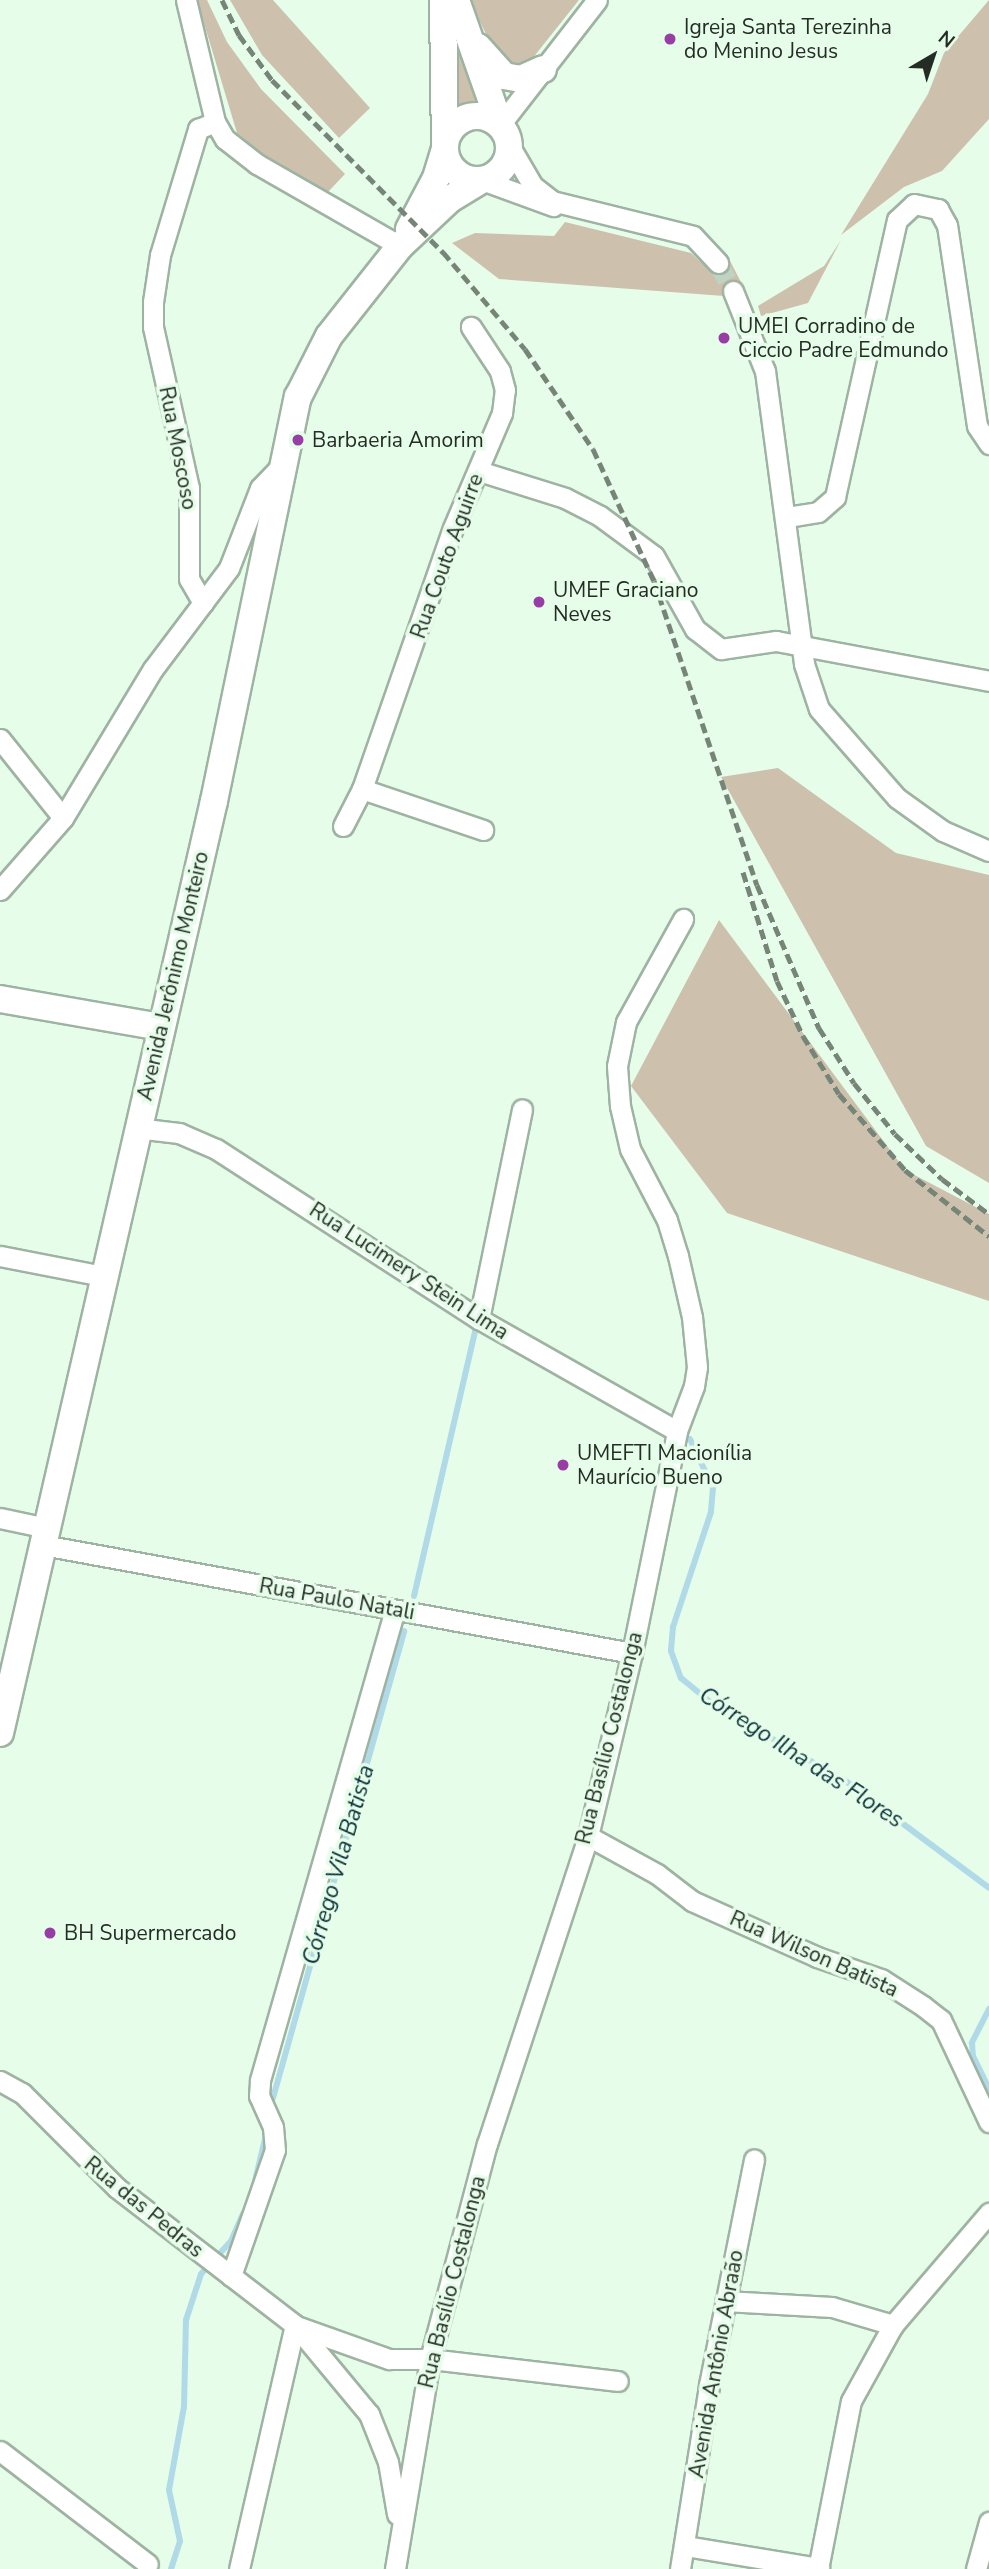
<!DOCTYPE html>
<meta charset="utf-8">
<style>
body{margin:0}
#map{position:relative;width:989px;height:2569px;overflow:hidden;background:#e6fde9;font-family:"Nunito Sans",sans-serif}
div>[style]{position:absolute}
.green>*{inset:0;background:#cdc1ad}
.stream>*{height:6px;margin:-3px;padding:0 3px;transform-origin:3px;border-radius:3px;background:#b0dae8}
.street-tunnel>*{height:19px;margin-top:-9.5px;transform-origin:0;background:repeating-linear-gradient(90deg,#bfd3c2 0 19px,transparent 0 29px)}
.roads{filter:drop-shadow(2px 0 #9eb3a1) drop-shadow(-2px 0 #9eb3a1) drop-shadow(0 2px #9eb3a1) drop-shadow(0 -2px #9eb3a1)}
.street>*{height:19px;margin:-9.5px;padding:0 9.5px;transform-origin:9.5px;border-radius:9.5px;background:#fff}
.secondary>*{height:26px;margin:-13px;padding:0 13px;transform-origin:13px;border-radius:13px;background:#fff}
.secondary>.ring{margin:-13px;padding:0;box-sizing:content-box;background:none;border:26px solid #fff;border-radius:50%}
.rail>*{height:5px;margin-top:-2.5px;transform-origin:0;background:repeating-linear-gradient(90deg,#778579 0 10px,transparent 0 15px)}
.dots>*{width:19px;height:19px;translate:-50% -50%;box-sizing:border-box;border:4px solid #e6fde9;border-radius:50%}
span{translate:-50% -50%;white-space:nowrap;text-align:center;line-height:1.15;-webkit-text-stroke:7px #e6fde9;paint-order:stroke}
.poi-label{font-size:21px;color:#242c25}
.left{translate:0 -50%;text-align:left}
.street-label{font-size:21px;color:#242c25}
.water-label{font-size:23px;color:#0a323c;font-style:italic}
.north{position:absolute;left:898px;top:21px;width:70px;height:70px;-webkit-text-stroke:5px #e6fde9;paint-order:stroke;rotate:39deg;font-size:19px;font-weight:700;line-height:28px;text-align:center;color:#242c25}
.north::after{content:'';display:block;margin:auto;width:24px;height:32px;background:#242c25;clip-path:polygon(50% 0,100% 100%,50% 72%,0 100%)}
</style>
<div id="map">
<div class="green">
<div style="clip-path:polygon(197px 0,207px 0,227px 42px,261px 89px,345px 174px,327px 193px,267px 158px,237px 133px)"></div>
<div style="clip-path:polygon(230px 0,273px 0,370px 108px,339px 138px,262px 55px)"></div>
<div style="clip-path:polygon(469px 0,579px 0,532px 59px,515px 68px,499px 60px)"></div>
<div style="clip-path:polygon(989px 0,989px 119px,942px 171px,904px 187px,841px 235px,928px 94px,944px 53px)"></div>
<div style="clip-path:polygon(453px 23px,482px 101px,450px 123px)"></div>
<div style="clip-path:polygon(565px 222px,691px 253px,707px 268px,728px 257px,743px 286px,724px 296px,499px 279px,452px 243px,475px 233px,554px 236px)"></div>
<div style="clip-path:polygon(841px 240px,808px 303px,761px 316px,758px 306px,824px 266px)"></div>
<div style="clip-path:polygon(778px 768px,896px 853px,989px 875px,989px 1183px,926px 1146px,721px 777px)"></div>
<div style="clip-path:polygon(719px 920px,905px 1170px,989px 1214px,989px 1301px,727px 1213px,631px 1086px)"></div>
</div>
<div class="stream">
<div style="left:690px;top:1439px;width:54px;rotate:64.9deg"></div>
<div style="left:713px;top:1488px;width:24px;rotate:95deg"></div>
<div style="left:711px;top:1512px;width:121px;rotate:108.3deg"></div>
<div style="left:673px;top:1627px;width:24px;rotate:95deg"></div>
<div style="left:671px;top:1651px;width:29px;rotate:70deg"></div>
<div style="left:681px;top:1678px;width:43px;rotate:39.3deg"></div>
<div style="left:714px;top:1705px;width:154px;rotate:30.1deg"></div>
<div style="left:847px;top:1782px;width:177px;rotate:36.7deg"></div>
<div style="left:414px;top:1596px;width:280px;rotate:-77deg"></div>
<div style="left:989px;top:2009px;width:38px;rotate:117deg"></div>
<div style="left:972px;top:2043px;width:13px;rotate:86deg"></div>
<div style="left:973px;top:2056px;width:37px;rotate:64deg"></div>
<div style="left:273px;top:2098px;width:485px;rotate:-74.3deg"></div>
<div style="left:255px;top:2181px;width:43px;rotate:-76.6deg"></div>
<div style="left:171px;top:2569px;width:29px;rotate:-72deg"></div>
<div style="left:180px;top:2541px;width:52px;rotate:-102.2deg"></div>
<div style="left:169px;top:2490px;width:84px;rotate:-79.8deg"></div>
<div style="left:184px;top:2407px;width:87px;rotate:-88.7deg"></div>
<div style="left:186px;top:2320px;width:48px;rotate:-71.9deg"></div>
<div style="left:201px;top:2274px;width:45px;rotate:-47.7deg"></div>
<div style="left:231px;top:2241px;width:30px;rotate:-66deg"></div>
</div>
<div class="street-tunnel">
<div style="left:718px;top:263px;width:32px;rotate:62deg"></div>
</div>
<div class="roads">
<div class="street">
<div style="left:186px;top:0;width:125px;rotate:76.6deg"></div>
<div style="left:215px;top:122px;width:20px;rotate:60deg"></div>
<div style="left:225px;top:139px;width:41px;rotate:38deg"></div>
<div style="left:257px;top:164px;width:165px;rotate:29.8deg"></div>
<div style="left:500px;top:125px;width:158px;rotate:-52.2deg"></div>
<div style="left:509px;top:145px;width:48px;rotate:59.7deg"></div>
<div style="left:533px;top:186px;width:24px;rotate:38deg"></div>
<div style="left:552px;top:201px;width:145px;rotate:13.9deg"></div>
<div style="left:693px;top:236px;width:37px;rotate:47deg"></div>
<div style="left:482px;top:180px;width:76px;rotate:20.1deg"></div>
<div style="left:733px;top:291px;width:86px;rotate:68.2deg"></div>
<div style="left:765px;top:371px;width:296px;rotate:82.4deg"></div>
<div style="left:804px;top:664px;width:47px;rotate:71.6deg"></div>
<div style="left:819px;top:709px;width:118px;rotate:48.8deg"></div>
<div style="left:897px;top:798px;width:57px;rotate:35.7deg"></div>
<div style="left:943px;top:831px;width:50px;rotate:23.5deg"></div>
<div style="left:479px;top:471px;width:90px;rotate:17.4deg"></div>
<div style="left:565px;top:498px;width:39px;rotate:27deg"></div>
<div style="left:600px;top:516px;width:67px;rotate:36.5deg"></div>
<div style="left:654px;top:556px;width:84px;rotate:60.7deg"></div>
<div style="left:695px;top:629px;width:33px;rotate:38deg"></div>
<div style="left:721px;top:649px;width:56px;rotate:-8.3deg"></div>
<div style="left:776px;top:641px;width:217px;rotate:10.6deg"></div>
<div style="left:787px;top:517px;width:31px;rotate:-9deg"></div>
<div style="left:818px;top:512px;width:23px;rotate:-41deg"></div>
<div style="left:835px;top:497px;width:284px;rotate:-77.4deg"></div>
<div style="left:897px;top:220px;width:23px;rotate:-43deg"></div>
<div style="left:914px;top:204px;width:25px;rotate:12deg"></div>
<div style="left:938px;top:209px;width:18px;rotate:61deg"></div>
<div style="left:947px;top:225px;width:203px;rotate:81.5deg"></div>
<div style="left:977px;top:426px;width:22px;rotate:56deg"></div>
<div style="left:203px;top:603px;width:28px;rotate:-120deg"></div>
<div style="left:189px;top:579px;width:91px;rotate:-90deg"></div>
<div style="left:189px;top:488px;width:165px;rotate:-102.6deg"></div>
<div style="left:153px;top:327px;width:25px;rotate:-90deg"></div>
<div style="left:153px;top:302px;width:48px;rotate:-81.5deg"></div>
<div style="left:160px;top:255px;width:132px;rotate:-73.2deg"></div>
<div style="left:198px;top:129px;width:18px;rotate:-22deg"></div>
<div style="left:0;top:739px;width:101px;rotate:51.4deg"></div>
<div style="left:362px;top:789px;width:276px;rotate:-70.8deg"></div>
<div style="left:453px;top:528px;width:125px;rotate:-66.9deg"></div>
<div style="left:502px;top:413px;width:23px;rotate:-83deg"></div>
<div style="left:505px;top:390px;width:20px;rotate:-105deg"></div>
<div style="left:500px;top:371px;width:53px;rotate:-123.4deg"></div>
<div style="left:343px;top:826px;width:42px;rotate:-62.8deg"></div>
<div style="left:362px;top:789px;width:128px;rotate:18.7deg"></div>
<div style="left:0;top:890px;width:96px;rotate:-48.8deg"></div>
<div style="left:63px;top:818px;width:174px;rotate:-58.9deg"></div>
<div style="left:153px;top:669px;width:126px;rotate:-53deg"></div>
<div style="left:229px;top:568px;width:86px;rotate:-68.8deg"></div>
<div style="left:260px;top:488px;width:30px;rotate:-46deg"></div>
<div style="left:136px;top:1128px;width:43px;rotate:6.6deg"></div>
<div style="left:179px;top:1133px;width:40px;rotate:23.4deg"></div>
<div style="left:216px;top:1149px;width:313px;rotate:32.9deg"></div>
<div style="left:479px;top:1319px;width:227px;rotate:29.5deg"></div>
<div style="left:0;top:1256px;width:105px;rotate:11deg"></div>
<div style="left:479px;top:1319px;width:214px;rotate:-78.4deg"></div>
<div style="left:0;top:1518px;width:48px;rotate:12deg"></div>
<div style="left:43px;top:1545px;width:599px;rotate:10.39deg"></div>
<div style="left:588px;top:1836px;width:79px;rotate:28.8deg"></div>
<div style="left:657px;top:1874px;width:44px;rotate:37.6deg"></div>
<div style="left:692px;top:1901px;width:137px;rotate:24.1deg"></div>
<div style="left:817px;top:1957px;width:68px;rotate:19deg"></div>
<div style="left:881px;top:1979px;width:50px;rotate:32.7deg"></div>
<div style="left:923px;top:2006px;width:23px;rotate:38deg"></div>
<div style="left:941px;top:2020px;width:113px;rotate:64.8deg"></div>
<div style="left:0;top:2081px;width:25px;rotate:29deg"></div>
<div style="left:22px;top:2093px;width:134px;rotate:45deg"></div>
<div style="left:117px;top:2188px;width:225px;rotate:37.6deg"></div>
<div style="left:295px;top:2325px;width:116px;rotate:50.3deg"></div>
<div style="left:369px;top:2414px;width:52px;rotate:68.4deg"></div>
<div style="left:388px;top:2462px;width:53px;rotate:80.2deg"></div>
<div style="left:231px;top:2276px;width:133px;rotate:-70.8deg"></div>
<div style="left:275px;top:2150px;width:23px;rotate:-95deg"></div>
<div style="left:273px;top:2127px;width:34px;rotate:-114deg"></div>
<div style="left:259px;top:2096px;width:16px;rotate:-86deg"></div>
<div style="left:260px;top:2080px;width:489px;rotate:-74deg"></div>
<div style="left:725px;top:2301px;width:107px;rotate:3.2deg"></div>
<div style="left:832px;top:2307px;width:64px;rotate:16.4deg"></div>
<div style="left:299px;top:2327px;width:96px;rotate:19.6deg"></div>
<div style="left:389px;top:2359px;width:41px"></div>
<div style="left:430px;top:2359px;width:189px;rotate:6.7deg"></div>
<div style="left:0;top:2451px;width:186px;rotate:37.4deg"></div>
<div style="left:685px;top:2546px;width:136px;rotate:9.3deg"></div>
<div style="left:239px;top:2569px;width:250px;rotate:-77.1deg"></div>
<div style="left:395px;top:2569px;width:213px;rotate:-80.5deg"></div>
<div style="left:430px;top:2359px;width:222px;rotate:-75.2deg"></div>
<div style="left:487px;top:2144px;width:324px;rotate:-71.8deg"></div>
<div style="left:588px;top:1836px;width:188px;rotate:-76.5deg"></div>
<div style="left:632px;top:1653px;width:227px;rotate:-78.5deg"></div>
<div style="left:677px;top:1431px;width:48px;rotate:-69.3deg"></div>
<div style="left:694px;top:1386px;width:19px;rotate:-81deg"></div>
<div style="left:697px;top:1367px;width:50px;rotate:-95.7deg"></div>
<div style="left:692px;top:1317px;width:63px;rotate:-102.9deg"></div>
<div style="left:678px;top:1256px;width:38px;rotate:-107deg"></div>
<div style="left:667px;top:1220px;width:80px;rotate:-117.5deg"></div>
<div style="left:630px;top:1149px;width:44px;rotate:-103.1deg"></div>
<div style="left:620px;top:1106px;width:40px;rotate:-94.3deg"></div>
<div style="left:617px;top:1066px;width:45px;rotate:-78.4deg"></div>
<div style="left:626px;top:1022px;width:118px;rotate:-61deg"></div>
<div style="left:680px;top:2569px;width:186px;rotate:-81deg"></div>
<div style="left:709px;top:2385px;width:230px;rotate:-78.7deg"></div>
<div style="left:818px;top:2569px;width:171px;rotate:-78.9deg"></div>
<div style="left:851px;top:2401px;width:87px;rotate:-61.1deg"></div>
<div style="left:893px;top:2325px;width:148px;rotate:-49.4deg"></div>
<div style="left:976px;top:2569px;width:49px;rotate:-74.5deg"></div>
</div>
<div class="secondary">
<div style="left:456px;top:0;width:133px;rotate:70.6deg"></div>
<div style="left:478px;top:47px;width:39px;rotate:48deg"></div>
<div style="left:504px;top:76px;width:17px;rotate:10deg"></div>
<div style="left:521px;top:79px;width:24px;rotate:-24deg"></div>
<div class="ring" style="left:445px;top:116px;width:38px;height:38px"></div>
<div style="left:409px;top:229px;width:58px;rotate:-62.1deg"></div>
<div style="left:436px;top:178px;width:31px;rotate:-73deg"></div>
<div style="left:445px;top:148px;width:148px;rotate:-90.8deg"></div>
<div style="left:0;top:999px;width:163px;rotate:9.9deg"></div>
<div style="left:0;top:1733px;width:956px;rotate:-77.07deg"></div>
<div style="left:214px;top:801px;width:413px;rotate:-78.3deg"></div>
<div style="left:298px;top:397px;width:68px;rotate:-63.1deg"></div>
<div style="left:329px;top:336px;width:115px;rotate:-51.7deg"></div>
<div style="left:400px;top:246px;width:69px;rotate:-43.2deg"></div>
<div style="left:450px;top:199px;width:37px;rotate:-31deg"></div>
</div>
</div>
<div class="rail">
<div style="left:222px;top:0;width:39px;rotate:64deg"></div>
<div style="left:239px;top:35px;width:56px;rotate:53.7deg"></div>
<div style="left:272px;top:80px;width:243px;rotate:45.2deg"></div>
<div style="left:443px;top:252px;width:127px;rotate:49.8deg"></div>
<div style="left:525px;top:349px;width:121px;rotate:55.8deg"></div>
<div style="left:593px;top:449px;width:145px;rotate:65.2deg"></div>
<div style="left:654px;top:581px;width:321px;rotate:71.3deg"></div>
<div style="left:757px;top:885px;width:156px;rotate:66.6deg"></div>
<div style="left:819px;top:1028px;width:65px;rotate:57.5deg"></div>
<div style="left:854px;top:1083px;width:65px;rotate:51.2deg"></div>
<div style="left:895px;top:1134px;width:65px;rotate:43.8deg"></div>
<div style="left:942px;top:1179px;width:59px;rotate:36.7deg"></div>
<div style="left:743px;top:872px;width:114px;rotate:72.7deg"></div>
<div style="left:777px;top:981px;width:61px;rotate:64.7deg"></div>
<div style="left:803px;top:1036px;width:68px;rotate:58.2deg"></div>
<div style="left:839px;top:1094px;width:101px;rotate:49deg"></div>
<div style="left:905px;top:1170px;width:107px;rotate:38.2deg"></div>
</div>
<div class="dots">
<div style="left:670px;top:39px;background:#983ca6"></div>
<div style="left:724px;top:338px;background:#983ca6"></div>
<div style="left:298px;top:440px;background:#983ca6"></div>
<div style="left:539px;top:602px;background:#983ca6"></div>
<div style="left:563px;top:1465px;background:#983ca6"></div>
<div style="left:50px;top:1933px;background:#983ca6"></div>
</div>
<div class="poi-label">
<span class="left" style="left:684px;top:39px">Igreja Santa Terezinha<br>do Menino Jesus</span>
<span class="left" style="left:738px;top:338px">UMEI Corradino de<br>Ciccio Padre Edmundo</span>
<span class="left" style="left:312px;top:440px">Barbaeria Amorim</span>
<span class="left" style="left:553px;top:602px">UMEF Graciano<br>Neves</span>
<span class="left" style="left:577px;top:1465px">UMEFTI Macionília<br>Maurício Bueno</span>
<span class="left" style="left:64px;top:1933px">BH Supermercado</span>
</div>
<div class="street-label">
<span style="left:178px;top:448px;rotate:79deg">Rua Moscoso</span>
<span style="left:447px;top:556px;rotate:-70deg">Rua Couto Aguirre</span>
<span style="left:173px;top:976px;rotate:-77deg">Avenida Jerônimo Monteiro</span>
<span style="left:409px;top:1271px;rotate:33deg">Rua Lucimery Stein Lima</span>
<span style="left:337px;top:1599px;rotate:10deg">Rua Paulo Natali</span>
<span style="left:609px;top:1738px;rotate:-76deg">Rua Basílio Costalonga</span>
<span style="left:814px;top:1954px;rotate:24deg">Rua Wilson Batista</span>
<span style="left:144px;top:2207px;rotate:39deg">Rua das Pedras</span>
<span style="left:452px;top:2282px;rotate:-76deg">Rua Basílio Costalonga</span>
<span style="left:716px;top:2364px;rotate:-80deg">Avenida Antônio Abraão</span>
</div>
<div class="water-label">
<span style="left:801px;top:1758px;rotate:33deg">Córrego Ilha das Flores</span>
<span style="left:339px;top:1865px;rotate:-74deg">Córrego Vila Batista</span>
</div>
<div class="north">N</div>
</div>
